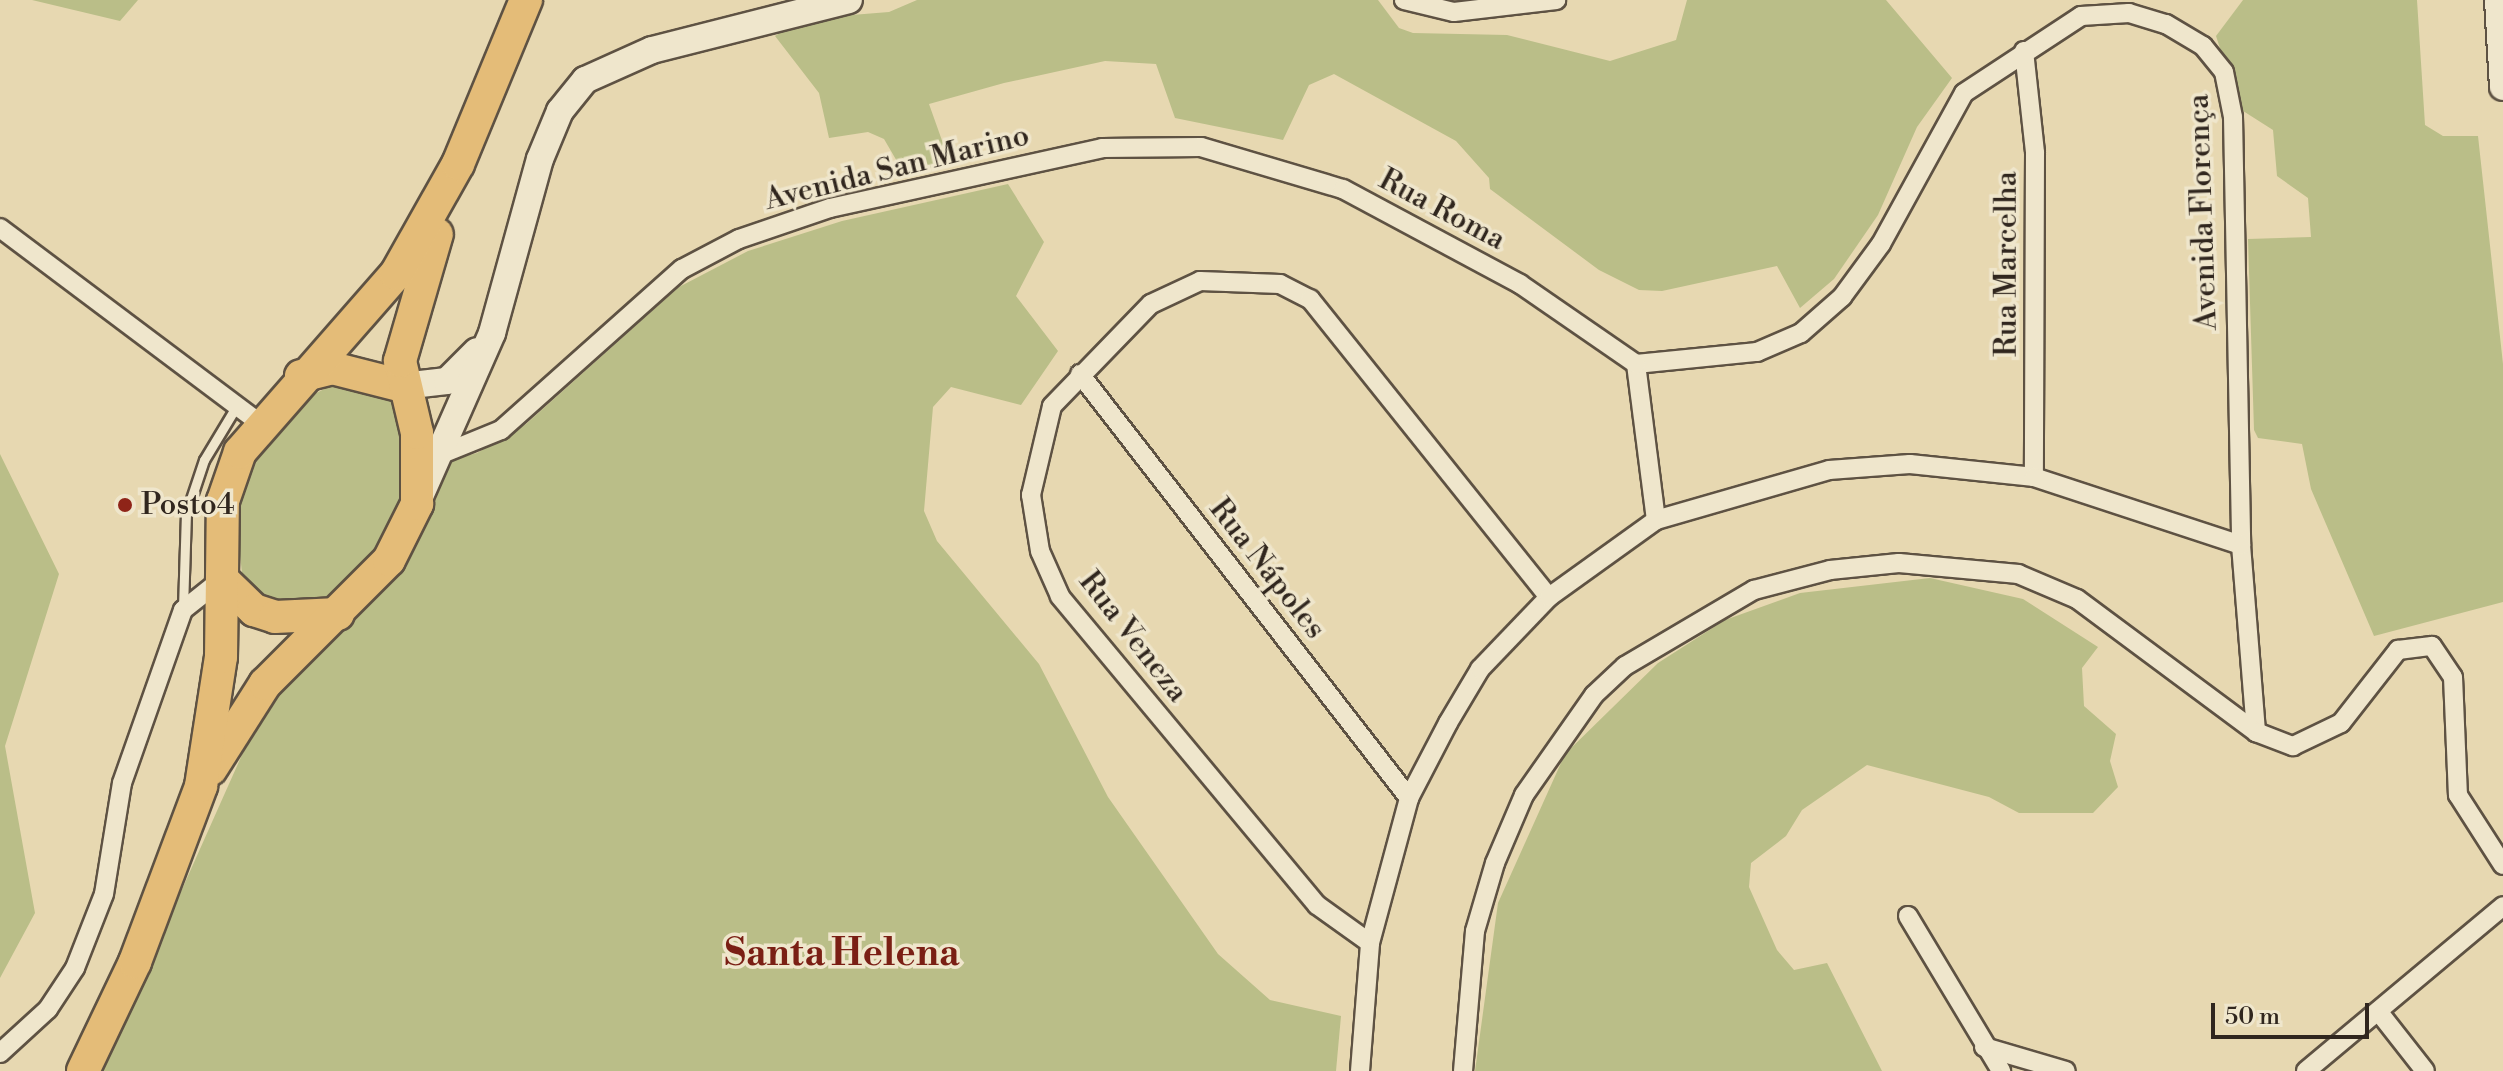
<!DOCTYPE html>
<meta charset="utf-8">
<style>
body{margin:0}
#map{position:relative;width:2503px;height:1071px;overflow:hidden;background:#e7d8b1;font-family:"Libre Bodoni",serif}
div>[style]{position:absolute}
.green>*{inset:0;background:#babe88}
.roads{filter:drop-shadow(2px 0 #5e5243) drop-shadow(-2px 0 #5e5243) drop-shadow(0 2px #5e5243) drop-shadow(0 -2px #5e5243)}
.lane>*{height:9px;margin:-4.5px;padding:0 4.5px;transform-origin:4.5px;border-radius:4.5px;background:#efe6cc}
.street>*{height:18px;margin:-9px;padding:0 9px;transform-origin:9px;border-radius:9px;background:#efe6cc}
.secondary>*{height:26px;margin:-13px;padding:0 13px;transform-origin:13px;border-radius:13px;background:#efe6cc}
.highway>*{height:32px;margin:-16px;padding:0 16px;transform-origin:16px;border-radius:16px;background:#e4bc78}
.dots>*{width:22px;height:22px;translate:-50% -50%;box-sizing:border-box;border:4px solid #efe6cc;border-radius:50%}
span{translate:-50% -50%;white-space:nowrap;text-align:center;line-height:1.15;-webkit-text-stroke:7px #efe6cc;paint-order:stroke}
.street-label{font-size:30px;color:#30261e}
.poi-label{font-size:30px;color:#30261e}
.left{translate:0 -50%;text-align:left}
.district-label{font-size:38px;color:#7a1f14;font-weight:700}
.scale{position:absolute;left:2211px;top:1003px;width:158px;height:36px;box-sizing:border-box;border:4px solid #30261e;border-top:0;padding-left:10px;font-size:24px;line-height:28px;white-space:nowrap;color:#30261e;-webkit-text-stroke:6px #efe6cc;paint-order:stroke}
</style>
<div id="map">
<div class="green">
<div style="clip-path:polygon(32px 0,138px 0,120px 21px)"></div>
<div style="clip-path:polygon(917px 0,1378px 0,1399px 28px,1413px 33px,1507px 35px,1610px 61px,1676px 40px,1687px 0,1886px 0,1952px 78px,1917px 127px,1878px 215px,1834px 279px,1800px 308px,1777px 266px,1662px 291px,1639px 290px,1599px 270px,1490px 189px,1489px 178px,1456px 141px,1334px 74px,1309px 85px,1283px 140px,1175px 118px,1156px 64px,1105px 61px,1004px 83px,929px 104px,950px 163px,905px 175px,884px 139px,868px 132px,829px 138px,819px 93px,775px 36px,802px 19px,889px 12px)"></div>
<div style="clip-path:polygon(2243px 0,2417px 0,2425px 125px,2443px 136px,2478px 136px,2503px 364px,2503px 602px,2374px 636px,2311px 489px,2302px 444px,2258px 438px,2254px 430px,2248px 239px,2311px 237px,2308px 198px,2277px 176px,2273px 130px,2240px 109px,2216px 36px)"></div>
<div style="clip-path:polygon(1008px 184px,1044px 242px,1016px 296px,1058px 351px,1021px 405px,951px 387px,933px 407px,924px 511px,937px 541px,1039px 664px,1108px 797px,1218px 954px,1270px 1000px,1341px 1016px,1336px 1071px,101px 1071px,270px 692px,348px 612px,437px 464px,477px 453px,526px 424px,679px 287px,748px 251px,842px 221px)"></div>
<div style="clip-path:polygon(375px 379px,401px 408px,407px 462px,396px 518px,363px 576px,324px 611px,274px 611px,242px 573px,236px 518px,255px 459px,281px 411px,336px 383px)"></div>
<div style="clip-path:polygon(0 454px,59px 574px,5px 746px,35px 913px,0 978px)"></div>
<div style="clip-path:polygon(1930px 578px,2023px 599px,2098px 647px,2082px 668px,2084px 706px,2116px 734px,2110px 761px,2118px 787px,2093px 813px,2019px 813px,1989px 797px,1867px 765px,1802px 810px,1786px 836px,1751px 863px,1749px 887px,1777px 950px,1794px 970px,1827px 963px,1882px 1071px,1475px 1071px,1498px 903px,1565px 754px,1658px 663px,1725px 620px,1800px 593px)"></div>
</div>
<div class="roads">
<div class="lane">
<div style="left:183px;top:608px;width:94px;rotate:-88.2deg"></div>
<div style="left:186px;top:514px;width:57px;rotate:-71.6deg"></div>
<div style="left:204px;top:460px;width:62px;rotate:-58.9deg"></div>
</div>
<div class="street">
<div style="left:1404px;top:0;width:51px;rotate:13.5deg"></div>
<div style="left:1454px;top:12px;width:103px;rotate:-6.7deg"></div>
<div style="left:2024px;top:51px;width:103px;rotate:83.8deg"></div>
<div style="left:2035px;top:153px;width:324px;rotate:90.2deg"></div>
<div style="left:0;top:228px;width:323px;rotate:36.9deg"></div>
<div style="left:1636px;top:364px;width:122px;rotate:-5.7deg"></div>
<div style="left:1757px;top:352px;width:48px;rotate:-23.4deg"></div>
<div style="left:1801px;top:333px;width:55px;rotate:-41.3deg"></div>
<div style="left:1842px;top:297px;width:66px;rotate:-53.7deg"></div>
<div style="left:1881px;top:244px;width:172px;rotate:-61.2deg"></div>
<div style="left:1964px;top:93px;width:140px;rotate:-33.3deg"></div>
<div style="left:2081px;top:16px;width:48px;rotate:-3.6deg"></div>
<div style="left:2129px;top:13px;width:39px;rotate:17deg"></div>
<div style="left:2166px;top:24px;width:43px;rotate:30.7deg"></div>
<div style="left:2203px;top:46px;width:33px;rotate:51deg"></div>
<div style="left:2224px;top:72px;width:46px;rotate:78.7deg"></div>
<div style="left:2233px;top:117px;width:428px;rotate:88.9deg"></div>
<div style="left:2241px;top:545px;width:188px;rotate:85.4deg"></div>
<div style="left:1636px;top:364px;width:157px;rotate:82.7deg"></div>
<div style="left:1080px;top:374px;width:537px;rotate:52.19deg"></div>
<div style="left:442px;top:454px;width:64px;rotate:-22.1deg"></div>
<div style="left:501px;top:430px;width:242px;rotate:-41.7deg"></div>
<div style="left:682px;top:269px;width:64px;rotate:-27.8deg"></div>
<div style="left:739px;top:239px;width:96px;rotate:-18.8deg"></div>
<div style="left:830px;top:208px;width:279px;rotate:-12.4deg"></div>
<div style="left:1102px;top:148px;width:99px;rotate:-0.6deg"></div>
<div style="left:1201px;top:147px;width:148px;rotate:16.5deg"></div>
<div style="left:1343px;top:189px;width:201px;rotate:28.2deg"></div>
<div style="left:1520px;top:284px;width:141px;rotate:34.6deg"></div>
<div style="left:1908px;top:916px;width:181px;rotate:59deg"></div>
<div style="left:1370px;top:943px;width:65px;rotate:-144.4deg"></div>
<div style="left:1317px;top:905px;width:402px;rotate:-129.8deg"></div>
<div style="left:1060px;top:596px;width:49px;rotate:-114deg"></div>
<div style="left:1040px;top:551px;width:57px;rotate:-99.1deg"></div>
<div style="left:1031px;top:495px;width:91px;rotate:-76.7deg"></div>
<div style="left:1052px;top:406px;width:142px;rotate:-45.9deg"></div>
<div style="left:1151px;top:304px;width:54px;rotate:-25.1deg"></div>
<div style="left:1200px;top:281px;width:80px;rotate:2.1deg"></div>
<div style="left:1280px;top:284px;width:34px;rotate:27deg"></div>
<div style="left:1310px;top:299px;width:382px;rotate:51.3deg"></div>
<div style="left:2378px;top:1011px;width:76px;rotate:51.9deg"></div>
<div style="left:1984px;top:1047px;width:85px;rotate:16.3deg"></div>
<div style="left:0;top:1053px;width:65px;rotate:-42.5deg"></div>
<div style="left:48px;top:1009px;width:49px;rotate:-56.6deg"></div>
<div style="left:75px;top:968px;width:79px;rotate:-68.6deg"></div>
<div style="left:104px;top:894px;width:112px;rotate:-80.8deg"></div>
<div style="left:122px;top:783px;width:183px;rotate:-70.6deg"></div>
<div style="left:183px;top:610px;width:50px;rotate:-38.5deg"></div>
<div style="left:1360px;top:1071px;width:128px;rotate:-85.5deg"></div>
<div style="left:1370px;top:943px;width:150px;rotate:-74.9deg"></div>
<div style="left:1409px;top:798px;width:85px;rotate:-62.5deg"></div>
<div style="left:1448px;top:723px;width:63px;rotate:-59.3deg"></div>
<div style="left:1480px;top:669px;width:100px;rotate:-46.2deg"></div>
<div style="left:1549px;top:597px;width:132px;rotate:-35.7deg"></div>
<div style="left:1656px;top:520px;width:180px;rotate:-16.1deg"></div>
<div style="left:1829px;top:470px;width:81px;rotate:-4.2deg"></div>
<div style="left:1910px;top:464px;width:125px;rotate:6deg"></div>
<div style="left:2034px;top:477px;width:218px;rotate:18.2deg"></div>
<div style="left:1463px;top:1071px;width:141px;rotate:-85.1deg"></div>
<div style="left:1475px;top:931px;width:71px;rotate:-73.6deg"></div>
<div style="left:1495px;top:863px;width:74px;rotate:-66.9deg"></div>
<div style="left:1524px;top:795px;width:122px;rotate:-55deg"></div>
<div style="left:1594px;top:695px;width:42px;rotate:-43.1deg"></div>
<div style="left:1625px;top:666px;width:150px;rotate:-30.5deg"></div>
<div style="left:1754px;top:590px;width:79px;rotate:-14.7deg"></div>
<div style="left:1830px;top:570px;width:69px;rotate:-5.8deg"></div>
<div style="left:1899px;top:563px;width:120px;rotate:5.3deg"></div>
<div style="left:2018px;top:574px;width:64px;rotate:23deg"></div>
<div style="left:2077px;top:599px;width:223px;rotate:36.6deg"></div>
<div style="left:2256px;top:732px;width:40px;rotate:21deg"></div>
<div style="left:2293px;top:746px;width:53px;rotate:-25.6deg"></div>
<div style="left:2341px;top:723px;width:93px;rotate:-52deg"></div>
<div style="left:2398px;top:650px;width:34px;rotate:-7deg"></div>
<div style="left:2432px;top:646px;width:37px;rotate:56deg"></div>
<div style="left:2453px;top:677px;width:118px;rotate:87.6deg"></div>
<div style="left:2458px;top:795px;width:83px;rotate:57.3deg"></div>
<div style="left:2306px;top:1071px;width:257px;rotate:-39.9deg"></div>
</div>
<div class="secondary">
<div style="left:2498px;top:0;width:87px;rotate:86.7deg"></div>
<div style="left:403px;top:386px;width:44px;rotate:-6.5deg"></div>
<div style="left:447px;top:381px;width:42px;rotate:-45deg"></div>
<div style="left:418px;top:501px;width:184px;rotate:-66.2deg"></div>
<div style="left:492px;top:333px;width:180px;rotate:-74.6deg"></div>
<div style="left:540px;top:159px;width:52px;rotate:-67.4deg"></div>
<div style="left:560px;top:111px;width:40px;rotate:-51deg"></div>
<div style="left:585px;top:80px;width:73px;rotate:-24.1deg"></div>
<div style="left:652px;top:50px;width:203px;rotate:-14.2deg"></div>
</div>
<div class="highway">
<div style="left:301px;top:376px;width:32px;rotate:-14deg"></div>
<div style="left:332px;top:368px;width:73px;rotate:14.2deg"></div>
<div style="left:222px;top:579px;width:45px;rotate:44.1deg"></div>
<div style="left:254px;top:610px;width:22px;rotate:18deg"></div>
<div style="left:275px;top:617px;width:63px;rotate:-2.7deg"></div>
<div style="left:211px;top:769px;width:101px;rotate:-57.6deg"></div>
<div style="left:265px;top:684px;width:175px;rotate:-45deg"></div>
<div style="left:389px;top:560px;width:63px;rotate:-63.4deg"></div>
<div style="left:417px;top:504px;width:71px;rotate:-90deg"></div>
<div style="left:417px;top:433px;width:74px;rotate:-103.3deg"></div>
<div style="left:400px;top:361px;width:132px;rotate:-73.8deg"></div>
<div style="left:83px;top:1071px;width:121px;rotate:-64.5deg"></div>
<div style="left:135px;top:962px;width:188px;rotate:-69.4deg"></div>
<div style="left:201px;top:786px;width:131px;rotate:-81.2deg"></div>
<div style="left:221px;top:657px;width:156px;rotate:-89.3deg"></div>
<div style="left:223px;top:501px;width:52px;rotate:-70.9deg"></div>
<div style="left:240px;top:452px;width:237px;rotate:-48.8deg"></div>
<div style="left:396px;top:274px;width:126px;rotate:-60.6deg"></div>
<div style="left:458px;top:164px;width:178px;rotate:-67.5deg"></div>
</div>
</div>
<div class="dots">
<div style="left:125px;top:505px;background:#8f2418"></div>
</div>
<div class="street-label">
<span style="left:897px;top:168px;rotate:-14deg">Avenida San Marino</span>
<span style="left:1442px;top:210px;rotate:28deg">Rua Roma</span>
<span style="left:2203px;top:212px;rotate:-92deg">Avenida Florença</span>
<span style="left:2007px;top:264px;rotate:-90deg">Rua Marcelha</span>
<span style="left:1267px;top:569px;rotate:52deg">Rua Nápoles</span>
<span style="left:1133px;top:637px;rotate:52deg">Rua Veneza</span>
</div>
<div class="poi-label">
<span class="left" style="left:141px;top:505px">Posto4</span>
</div>
<div class="district-label">
<span style="left:842px;top:954px">Santa Helena</span>
</div>
<div class="scale">50 m</div>
</div>
